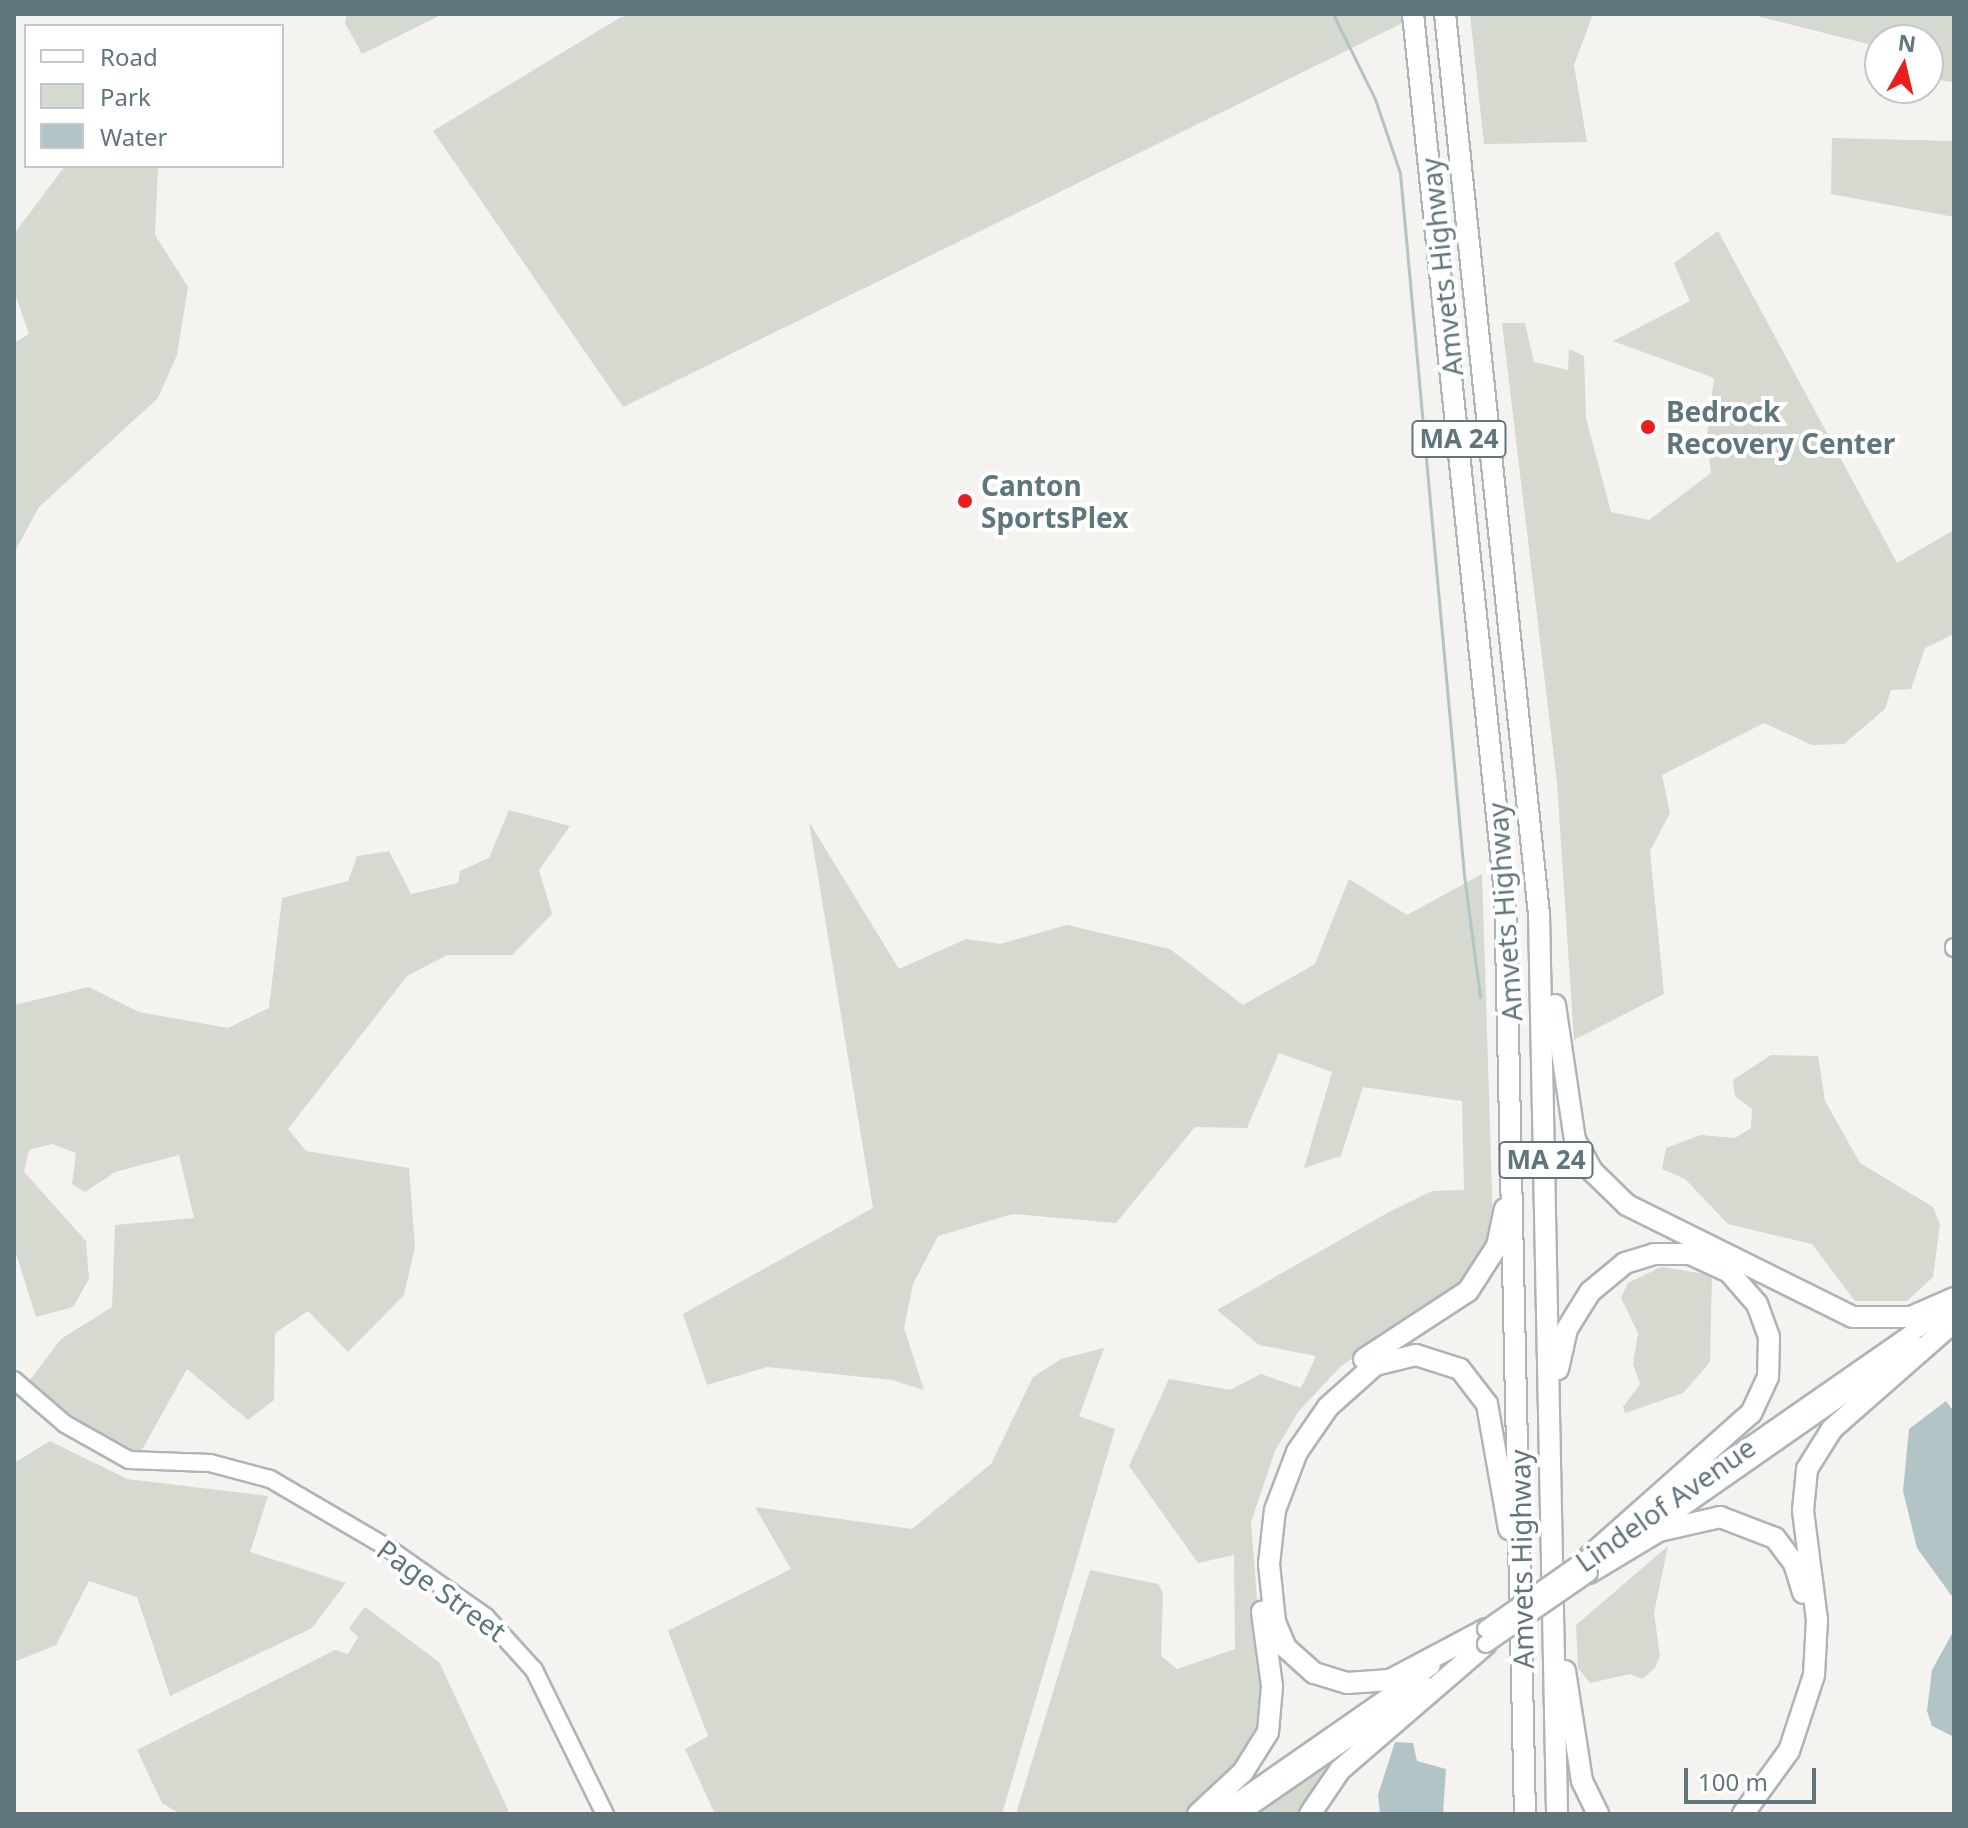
<!DOCTYPE html>
<style>
body{margin:0}
#map{position:relative;width:1968px;height:1828px;overflow:hidden;background:#f4f3ef;font-family:"Noto Sans",sans-serif}
div>[style]{position:absolute}
.green>*{inset:0;background:#d5d9cf}
.water>*{inset:0;background:#b2c4c5}
.stream>*{height:3px;margin:-1.5px;padding:0 1.5px;transform-origin:1.5px;border-radius:1.5px;background:#b2c4c5}
.roads{filter:drop-shadow(2px 0 #acb5b8) drop-shadow(-2px 0 #acb5b8) drop-shadow(0 2px #acb5b8) drop-shadow(0 -2px #acb5b8)}
.secondary>*{height:16px;margin:-8px;padding:0 8px;transform-origin:8px;border-radius:8px;background:#fff}
.highway>*{height:20px;margin:-10px;padding:0 10px;transform-origin:10px;border-radius:10px;background:#fff}
.bridges{filter:drop-shadow(2px 0 #acb5b8) drop-shadow(-2px 0 #acb5b8) drop-shadow(0 2px #acb5b8) drop-shadow(0 -2px #acb5b8)}
.secondary-bridge>*{height:16px;margin:-8px;padding:0 8px;transform-origin:8px;border-radius:8px;background:#fff}
.dots>*{width:22px;height:22px;translate:-50% -50%;box-sizing:border-box;border:4px solid #fff;border-radius:50%}
span{translate:-50% -50%;white-space:nowrap;text-align:center;line-height:1.15;-webkit-text-stroke:8px #fff;paint-order:stroke}
.shield-label span{padding:2px 6px;background:#fff;border:2px solid;border-radius:6px;-webkit-text-stroke-width:0}
.shield-label{font-size:26px;color:#5e767c;font-weight:700}
.street-label{font-size:28px;color:#5e767c}
.poi-label{font-size:28px;color:#5e767c;font-weight:700}
.left{translate:0 -50%;text-align:left}
.frame{position:absolute;inset:0;border:16px solid #5e767c;pointer-events:none}
.legend{position:absolute;left:24px;top:24px;width:260px;height:144px;box-sizing:border-box;background:#fff;border:2px solid #bfc8cb;margin:0;padding:10px 14px;list-style:none;font-size:24px;color:#5e767c}
.legend li{display:flex;align-items:center;gap:16px;height:40px}
.legend b{width:40px;border:2px solid #bfc8cb}
.north{position:absolute;left:1864px;top:24px;width:80px;height:80px;box-sizing:border-box;background:#fff;border:2px solid #bfc8cb;border-radius:50%;rotate:8deg;font-size:22px;font-weight:700;line-height:32px;text-align:center;color:#5e767c}
.north::after{content:'';display:block;margin:auto;width:28px;height:36px;background:#e81f1c;clip-path:polygon(50% 0,100% 100%,50% 72%,0 100%)}
.scale{position:absolute;left:1684px;top:1768px;width:132px;height:36px;box-sizing:border-box;border:4px solid #5e767c;border-top:0;padding-left:10px;font-size:24px;line-height:28px;white-space:nowrap;color:#5e767c;-webkit-text-stroke:6px #fff;paint-order:stroke}
</style>
<div id="map">
<div class="green">
<div style="clip-path:polygon(347px 14px,443px 14px,362px 54px,345px 23px)"></div>
<div style="clip-path:polygon(640px 14px,1421px 14px,623px 407px,433px 131px,621px 17px)"></div>
<div style="clip-path:polygon(1470px 14px,1593px 14px,1574px 65px,1587px 142px,1484px 144px)"></div>
<div style="clip-path:polygon(1954px 14px,1954px 82px,1935px 80px,1928px 40px,1880px 40px,1880px 47px,1753px 15px)"></div>
<div style="clip-path:polygon(1832px 138px,1954px 141px,1954px 217px,1831px 194px)"></div>
<div style="clip-path:polygon(65px 166px,158px 166px,155px 235px,188px 287px,177px 355px,158px 398px,39px 507px,14px 553px,14px 343px,29px 334px,14px 291px,14px 234px)"></div>
<div style="clip-path:polygon(1718px 231px,1897px 563px,1954px 530px,1954px 634px,1925px 648px,1911px 689px,1891px 690px,1885px 709px,1844px 744px,1812px 745px,1764px 723px,1662px 775px,1670px 813px,1650px 851px,1664px 994px,1574px 1040px,1557px 783px,1502px 323px,1525px 323px,1534px 362px,1568px 370px,1569px 349px,1584px 356px,1586px 418px,1611px 512px,1649px 520px,1711px 473px,1707px 436px,1714px 378px,1613px 341px,1690px 301px,1674px 263px)"></div>
<div style="clip-path:polygon(509px 810px,570px 826px,539px 870px,552px 914px,512px 955px,447px 955px,407px 976px,288px 1129px,306px 1151px,409px 1168px,415px 1247px,404px 1295px,348px 1352px,308px 1311px,275px 1333px,274px 1400px,248px 1420px,187px 1369px,143px 1448px,129px 1460px,23px 1389px,61px 1339px,112px 1307px,115px 1225px,194px 1218px,179px 1155px,115px 1172px,85px 1192px,72px 1184px,76px 1153px,52px 1144px,29px 1150px,24px 1172px,86px 1241px,89px 1279px,73px 1307px,36px 1317px,14px 1247px,14px 1005px,89px 987px,139px 1012px,228px 1028px,269px 1008px,282px 898px,348px 881px,357px 856px,389px 851px,411px 894px,458px 883px,460px 871px,489px 858px)"></div>
<div style="clip-path:polygon(809px 822px,899px 969px,966px 939px,1000px 944px,1067px 925px,1170px 949px,1243px 1005px,1315px 964px,1349px 879px,1407px 915px,1482px 874px,1493px 1223px,1470px 1277px,1340px 1367px,1298px 1412px,1275px 1451px,1251px 1522px,1266px 1715px,1253px 1750px,1190px 1814px,1016px 1814px,1090px 1570px,1158px 1584px,1163px 1593px,1161px 1656px,1177px 1669px,1235px 1649px,1234px 1555px,1198px 1563px,1129px 1466px,1169px 1379px,1230px 1390px,1261px 1374px,1301px 1388px,1316px 1356px,1259px 1345px,1217px 1310px,1389px 1212px,1432px 1191px,1464px 1190px,1462px 1101px,1363px 1087px,1341px 1156px,1304px 1168px,1332px 1072px,1279px 1053px,1247px 1128px,1195px 1127px,1116px 1223px,1013px 1214px,938px 1236px,913px 1284px,904px 1328px,924px 1390px,892px 1380px,767px 1367px,707px 1385px,683px 1314px,873px 1208px)"></div>
<div style="clip-path:polygon(1771px 1055px,1818px 1056px,1825px 1101px,1860px 1163px,1933px 1207px,1940px 1224px,1933px 1277px,1907px 1301px,1855px 1301px,1812px 1244px,1728px 1224px,1685px 1179px,1662px 1169px,1666px 1148px,1701px 1135px,1735px 1138px,1751px 1128px,1752px 1109px,1735px 1096px,1733px 1080px)"></div>
<div style="clip-path:polygon(1661px 1267px,1712px 1275px,1710px 1362px,1683px 1393px,1625px 1413px,1623px 1407px,1640px 1384px,1633px 1364px,1638px 1333px,1621px 1298px,1628px 1283px)"></div>
<div style="clip-path:polygon(1104px 1348px,1079px 1416px,1115px 1429px,1002px 1814px,715px 1814px,685px 1749px,708px 1736px,668px 1631px,791px 1569px,755px 1507px,912px 1529px,991px 1464px,1033px 1377px,1061px 1359px)"></div>
<div style="clip-path:polygon(50px 1441px,127px 1479px,268px 1496px,250px 1552px,346px 1583px,312px 1628px,170px 1696px,137px 1597px,89px 1581px,56px 1645px,14px 1662px,14px 1463px)"></div>
<div style="clip-path:polygon(1668px 1546px,1654px 1613px,1660px 1656px,1655px 1668px,1642px 1679px,1630px 1674px,1590px 1683px,1578px 1668px,1576px 1625px)"></div>
<div style="clip-path:polygon(365px 1607px,439px 1662px,510px 1814px,180px 1814px,162px 1803px,137px 1750px,335px 1650px,348px 1654px,358px 1637px,349px 1628px)"></div>
<div style="clip-path:polygon(1366px 1736px,1304px 1814px,1256px 1814px)"></div>
</div>
<div class="water">
<div style="clip-path:polygon(1946px 1401px,1954px 1412px,1954px 1599px,1917px 1548px,1903px 1491px,1909px 1429px)"></div>
<div style="clip-path:polygon(1954px 1630px,1954px 1737px,1932px 1726px,1927px 1711px,1932px 1670px)"></div>
<div style="clip-path:polygon(1395px 1742px,1413px 1743px,1417px 1761px,1446px 1769px,1443px 1814px,1380px 1814px,1378px 1795px)"></div>
</div>
<div class="stream">
<div style="left:1333px;top:14px;width:95px;rotate:63.7deg"></div>
<div style="left:1375px;top:99px;width:78px;rotate:71.3deg"></div>
<div style="left:1400px;top:173px;width:705px;rotate:84.79deg"></div>
<div style="left:1464px;top:875px;width:123px;rotate:82.5deg"></div>
</div>
<div class="roads">
<div class="secondary">
<div style="left:1954px;top:947px;width:1px;rotate:90deg"></div>
<div style="left:14px;top:1380px;width:67px;rotate:40.8deg"></div>
<div style="left:65px;top:1424px;width:73px;rotate:29.4deg"></div>
<div style="left:129px;top:1460px;width:81px;rotate:2.1deg"></div>
<div style="left:210px;top:1463px;width:62px;rotate:14.9deg"></div>
<div style="left:270px;top:1479px;width:137px;rotate:30.3deg"></div>
<div style="left:388px;top:1548px;width:120px;rotate:35.1deg"></div>
<div style="left:486px;top:1617px;width:72px;rotate:47.8deg"></div>
<div style="left:534px;top:1670px;width:161px;rotate:63.8deg"></div>
<div style="left:1640px;top:1522px;width:376px;rotate:-34.8deg"></div>
<div style="left:1649px;top:1531px;width:325px;rotate:-34.9deg"></div>
<div style="left:1219px;top:1814px;width:259px;rotate:-34.8deg"></div>
<div style="left:1240px;top:1814px;width:226px;rotate:-34.7deg"></div>
</div>
<div class="highway">
<div style="left:1413px;top:14px;width:884px;rotate:84.02deg"></div>
<div style="left:1505px;top:893px;width:921px;rotate:88.76deg"></div>
<div style="left:1445px;top:14px;width:905px;rotate:84.04deg"></div>
<div style="left:1539px;top:914px;width:900px;rotate:88.85deg"></div>
<div style="left:1555px;top:1005px;width:136px;rotate:81.6deg"></div>
<div style="left:1575px;top:1140px;width:35px;rotate:61deg"></div>
<div style="left:1592px;top:1171px;width:49px;rotate:44.2deg"></div>
<div style="left:1627px;top:1205px;width:252px;rotate:26.4deg"></div>
<div style="left:1853px;top:1317px;width:58px"></div>
<div style="left:1911px;top:1317px;width:47px;rotate:-23.8deg"></div>
<div style="left:1364px;top:1359px;width:124px;rotate:-33.2deg"></div>
<div style="left:1468px;top:1291px;width:54px;rotate:-57.2deg"></div>
<div style="left:1497px;top:1246px;width:38px;rotate:-78deg"></div>
<div style="left:1558px;top:1369px;width:41px;rotate:-77.3deg"></div>
<div style="left:1567px;top:1329px;width:44px;rotate:-58.1deg"></div>
<div style="left:1590px;top:1292px;width:45px;rotate:-39.6deg"></div>
<div style="left:1625px;top:1263px;width:30px;rotate:-17deg"></div>
<div style="left:1654px;top:1254px;width:36px"></div>
<div style="left:1690px;top:1254px;width:43px;rotate:24.8deg"></div>
<div style="left:1729px;top:1272px;width:43px;rotate:48.8deg"></div>
<div style="left:1757px;top:1304px;width:35px;rotate:70deg"></div>
<div style="left:1769px;top:1337px;width:40px;rotate:91.4deg"></div>
<div style="left:1768px;top:1377px;width:40px;rotate:115deg"></div>
<div style="left:1751px;top:1413px;width:217px;rotate:138.4deg"></div>
<div style="left:1589px;top:1573px;width:82px;rotate:-31deg"></div>
<div style="left:1659px;top:1531px;width:63px;rotate:-12.9deg"></div>
<div style="left:1720px;top:1517px;width:59px;rotate:20.9deg"></div>
<div style="left:1775px;top:1538px;width:31px;rotate:53deg"></div>
<div style="left:1794px;top:1563px;width:31px;rotate:73deg"></div>
<div style="left:1486px;top:1629px;width:109px;rotate:152deg"></div>
<div style="left:1390px;top:1680px;width:43px;rotate:176deg"></div>
<div style="left:1347px;top:1683px;width:34px;rotate:-163deg"></div>
<div style="left:1314px;top:1673px;width:38px;rotate:-138deg"></div>
<div style="left:1286px;top:1648px;width:28px;rotate:-113deg"></div>
<div style="left:1275px;top:1622px;width:58px;rotate:-95.9deg"></div>
<div style="left:1269px;top:1564px;width:54px;rotate:-83.7deg"></div>
<div style="left:1275px;top:1510px;width:62px;rotate:-69.2deg"></div>
<div style="left:1297px;top:1452px;width:55px;rotate:-55.4deg"></div>
<div style="left:1328px;top:1407px;width:63px;rotate:-41.8deg"></div>
<div style="left:1375px;top:1365px;width:42px;rotate:-13.7deg"></div>
<div style="left:1416px;top:1355px;width:46px;rotate:17.7deg"></div>
<div style="left:1460px;top:1369px;width:44px;rotate:52.4deg"></div>
<div style="left:1487px;top:1404px;width:127px;rotate:80deg"></div>
<div style="left:1565px;top:1671px;width:111px;rotate:81.2deg"></div>
<div style="left:1582px;top:1781px;width:37px;rotate:64deg"></div>
<div style="left:1198px;top:1814px;width:62px;rotate:-43deg"></div>
<div style="left:1243px;top:1772px;width:47px;rotate:-58deg"></div>
<div style="left:1268px;top:1732px;width:46px;rotate:-85deg"></div>
<div style="left:1272px;top:1686px;width:75px;rotate:-97.7deg"></div>
<div style="left:1310px;top:1814px;width:53px;rotate:-55.7deg"></div>
<div style="left:1340px;top:1770px;width:193px;rotate:-40.8deg"></div>
<div style="left:1743px;top:1814px;width:78px;rotate:-53.9deg"></div>
<div style="left:1789px;top:1751px;width:80px;rotate:-71.8deg"></div>
<div style="left:1814px;top:1675px;width:55px;rotate:-86.9deg"></div>
<div style="left:1817px;top:1620px;width:111px;rotate:-97.3deg"></div>
<div style="left:1803px;top:1510px;width:41px;rotate:-84.4deg"></div>
<div style="left:1807px;top:1469px;width:47px;rotate:-58deg"></div>
<div style="left:1832px;top:1429px;width:162px;rotate:-41.3deg"></div>
</div>
</div>
<div class="bridges">
<div class="secondary-bridge">
<div style="left:1486px;top:1629px;width:126px;rotate:-35deg"></div>
<div style="left:1486px;top:1644px;width:125px;rotate:-34.6deg"></div>
</div>
</div>
<div class="dots">
<div style="left:1648px;top:427px;background:#e81f1c"></div>
<div style="left:965px;top:501px;background:#e81f1c"></div>
</div>
<div class="shield-label">
<span style="left:1459px;top:439px">MA 24</span>
<span style="left:1546px;top:1160px">MA 24</span>
</div>
<div class="street-label">
<span style="left:1441px;top:267px;rotate:-96deg">Amvets Highway</span>
<span style="left:1504px;top:912px;rotate:-94deg">Amvets Highway</span>
<span style="left:1665px;top:1504px;rotate:-35deg">Lindelof Avenue</span>
<span style="left:1521px;top:1559px;rotate:-91deg">Amvets Highway</span>
<span style="left:442px;top:1590px;rotate:36deg">Page Street</span>
</div>
<div class="poi-label">
<span class="left" style="left:1666px;top:427px">Bedrock<br>Recovery Center</span>
<span class="left" style="left:981px;top:501px">Canton<br>SportsPlex</span>
</div>
<div class="frame"></div>
<ul class="legend">
<li><b style="height:10px;background:#fff"></b>Road</li>
<li><b style="height:22px;background:#d5d9cf"></b>Park</li>
<li><b style="height:22px;background:#b2c4c5"></b>Water</li>
</ul>
<div class="north">N</div>
<div class="scale">100 m</div>
</div>
